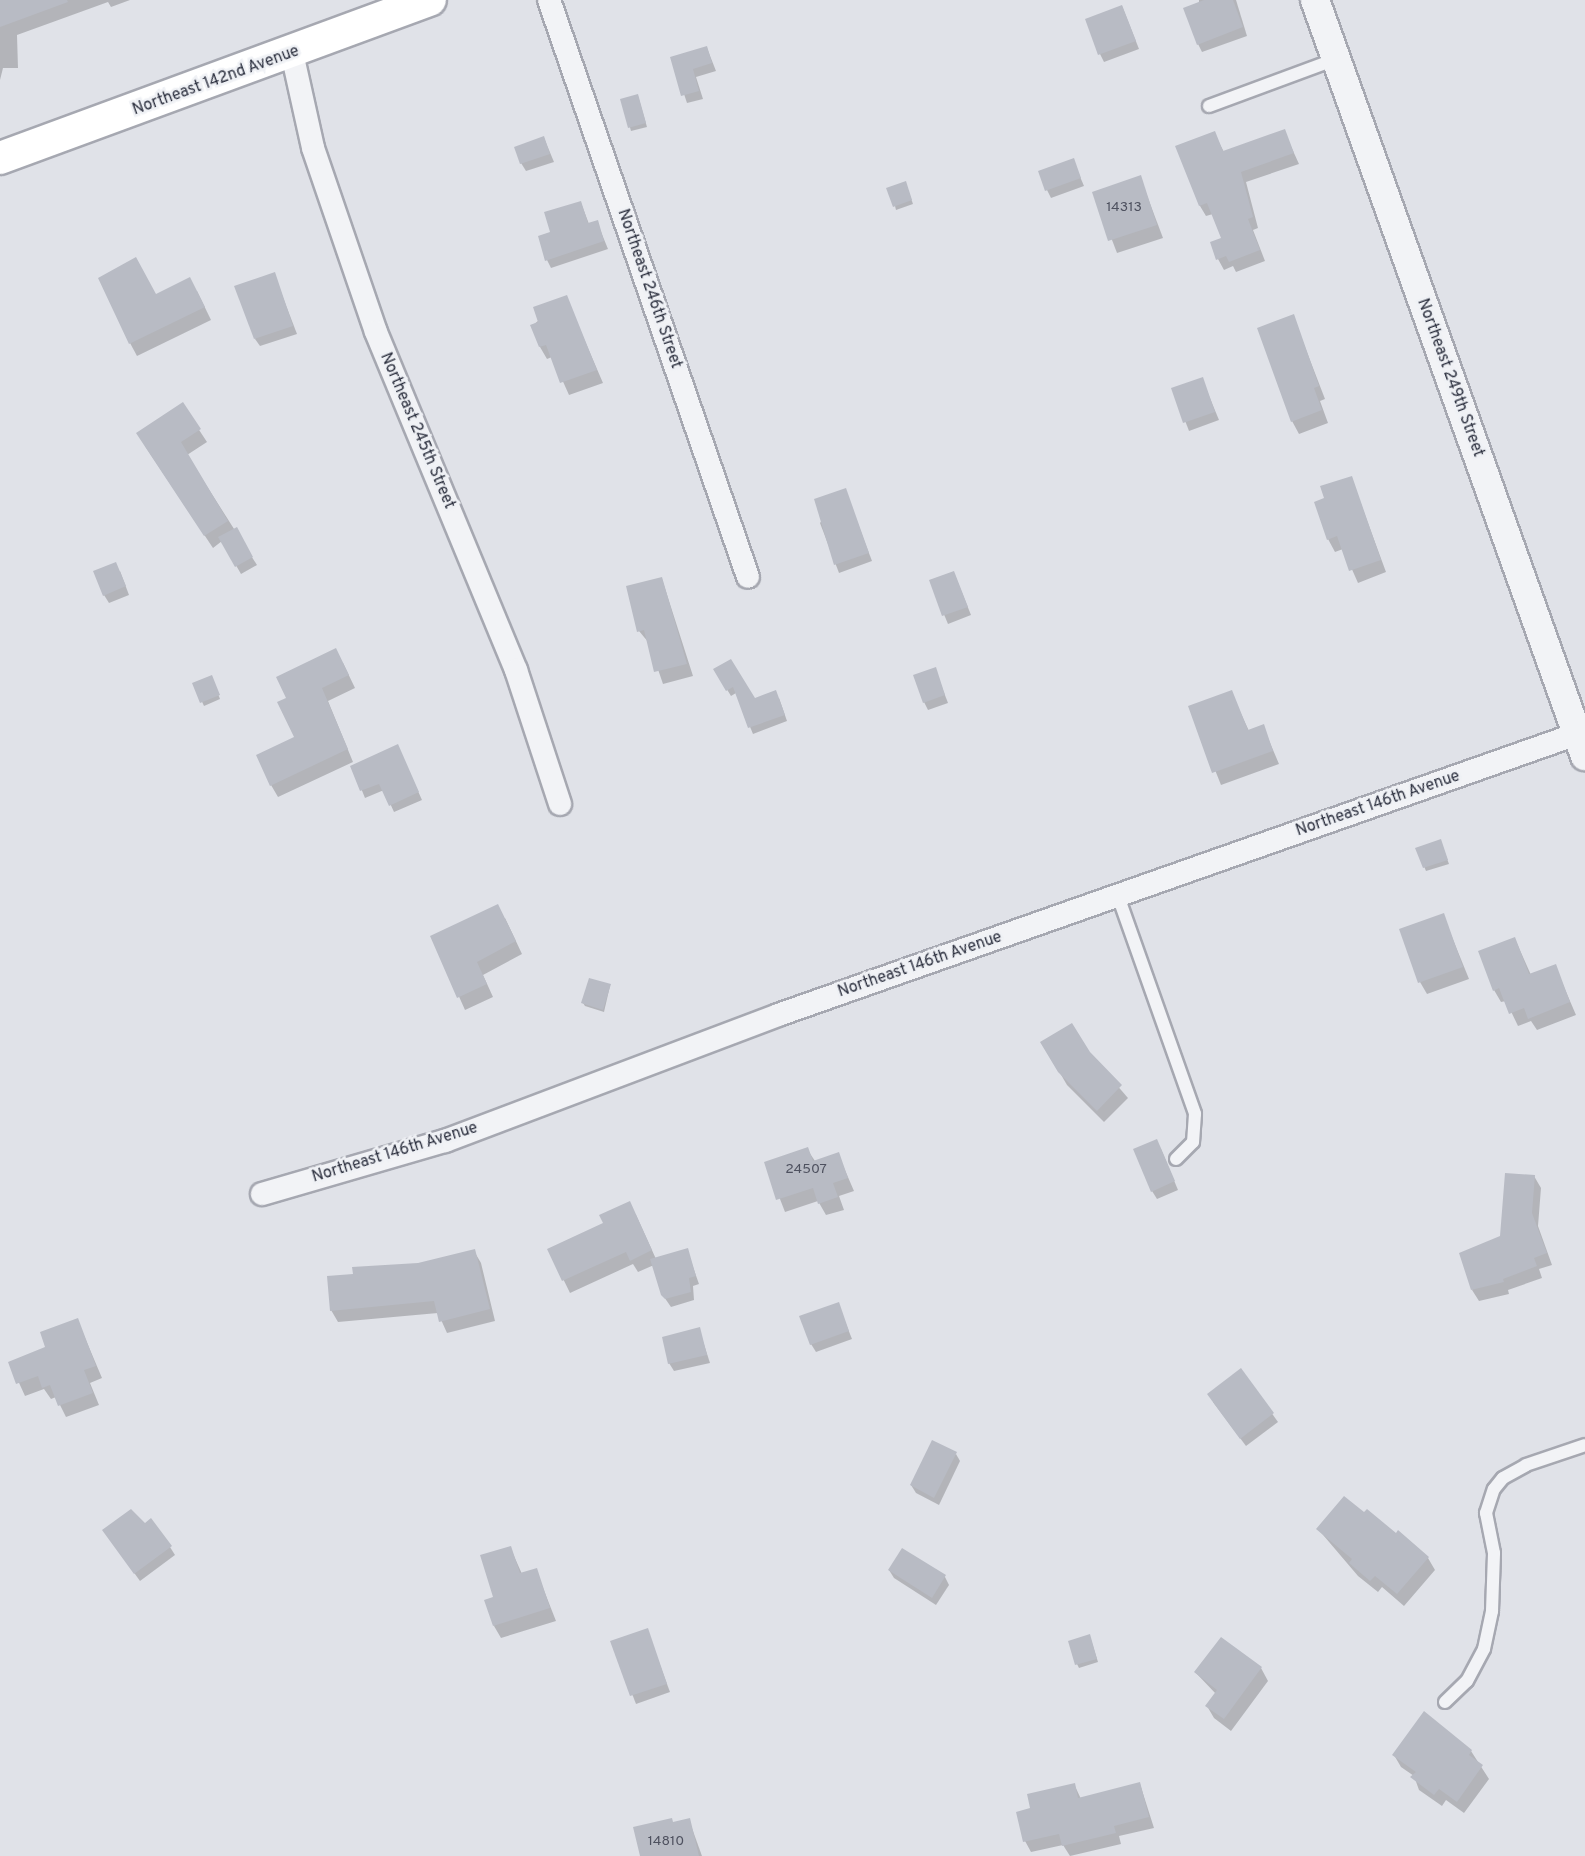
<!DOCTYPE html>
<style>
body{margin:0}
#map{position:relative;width:1585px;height:1856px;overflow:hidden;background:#e0e2e8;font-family:Overpass,sans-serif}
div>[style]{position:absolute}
.shadow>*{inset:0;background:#0003}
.building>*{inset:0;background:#b8bbc4}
.roads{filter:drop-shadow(2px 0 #a6a8b1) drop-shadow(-2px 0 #a6a8b1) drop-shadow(0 2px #a6a8b1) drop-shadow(0 -2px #a6a8b1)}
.service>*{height:12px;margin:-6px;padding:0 6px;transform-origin:6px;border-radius:6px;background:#f2f3f6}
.minor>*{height:22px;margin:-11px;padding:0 11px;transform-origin:11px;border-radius:11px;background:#f2f3f6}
.tertiary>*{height:28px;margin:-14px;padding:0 14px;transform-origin:14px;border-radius:14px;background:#f2f3f6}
.secondary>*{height:32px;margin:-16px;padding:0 16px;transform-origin:16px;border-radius:16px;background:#fff}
span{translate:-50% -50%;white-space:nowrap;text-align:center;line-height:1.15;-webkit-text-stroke:5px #eff1f5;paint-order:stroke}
.number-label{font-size:14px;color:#4e515f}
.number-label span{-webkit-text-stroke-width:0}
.street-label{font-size:16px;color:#2a2e3d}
</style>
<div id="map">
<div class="shadow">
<div style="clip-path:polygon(0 0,130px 0,111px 7px,108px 2px,17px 35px,18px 68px,3px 68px,0 80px)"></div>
<div style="clip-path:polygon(1199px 0,1236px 0,1247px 36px,1202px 52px,1198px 44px)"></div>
<div style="clip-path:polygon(1122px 6px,1139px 49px,1104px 62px,1100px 54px)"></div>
<div style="clip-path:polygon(707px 48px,716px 71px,696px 77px,703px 99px,687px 103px,672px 58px)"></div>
<div style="clip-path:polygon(638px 96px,647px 127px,631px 131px,622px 100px)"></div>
<div style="clip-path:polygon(1284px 131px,1299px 164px,1246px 182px,1258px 228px,1253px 230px,1265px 261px,1236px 272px,1233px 266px,1224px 270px,1218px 259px,1223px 239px,1213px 214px,1206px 216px,1200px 206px,1177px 147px,1214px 133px,1224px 152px)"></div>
<div style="clip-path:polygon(544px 138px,554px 162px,526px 171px,521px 163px)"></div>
<div style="clip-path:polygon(1073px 160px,1084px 186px,1051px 198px,1047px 190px)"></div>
<div style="clip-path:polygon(1140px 177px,1163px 238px,1117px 253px,1094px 193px)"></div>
<div style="clip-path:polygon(907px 187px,913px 204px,896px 210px,895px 206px)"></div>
<div style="clip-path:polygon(581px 203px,589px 224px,597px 222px,608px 249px,551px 268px,547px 260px,552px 233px)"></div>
<div style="clip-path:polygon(274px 274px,297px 334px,260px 346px,255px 339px)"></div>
<div style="clip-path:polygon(197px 291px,211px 320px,137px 356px,130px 343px,156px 296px)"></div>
<div style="clip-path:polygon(566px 297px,603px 383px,569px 395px,552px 357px,547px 359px,540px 347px,532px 326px)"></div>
<div style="clip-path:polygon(1293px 316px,1325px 399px,1320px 401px,1328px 423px,1299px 434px,1292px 421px)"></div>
<div style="clip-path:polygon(1202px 379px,1219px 420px,1189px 431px,1173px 389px)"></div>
<div style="clip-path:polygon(182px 404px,207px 442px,187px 455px,257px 565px,241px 574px,222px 541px,213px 548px,145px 446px)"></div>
<div style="clip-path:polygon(1351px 477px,1386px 572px,1358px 583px,1343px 549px,1335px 552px,1328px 539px,1326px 499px)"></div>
<div style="clip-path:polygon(845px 490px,872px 561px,839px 573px,820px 523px)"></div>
<div style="clip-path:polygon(120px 571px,129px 595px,109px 603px,104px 595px)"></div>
<div style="clip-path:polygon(954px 573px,971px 615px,948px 624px,930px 581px)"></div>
<div style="clip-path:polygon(662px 579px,693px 676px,663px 684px,649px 643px,639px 631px)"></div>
<div style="clip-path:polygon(343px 663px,355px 688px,328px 701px,353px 762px,278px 797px,271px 785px,296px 738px,288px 699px)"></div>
<div style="clip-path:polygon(935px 669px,948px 703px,928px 710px,924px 702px)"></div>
<div style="clip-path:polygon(715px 670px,754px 700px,779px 698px,787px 721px,753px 734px,736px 693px,731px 696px)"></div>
<div style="clip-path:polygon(213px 681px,220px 699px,204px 706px,194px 684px)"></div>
<div style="clip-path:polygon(1231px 692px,1249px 731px,1263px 726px,1279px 764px,1221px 785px,1190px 707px)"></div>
<div style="clip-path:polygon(401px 753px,422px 800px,394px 812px,384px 790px,365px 798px,352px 766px)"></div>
<div style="clip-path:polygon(1442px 845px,1449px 864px,1426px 871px,1417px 849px)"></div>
<div style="clip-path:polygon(1443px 915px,1469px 979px,1427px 994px,1420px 982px)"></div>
<div style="clip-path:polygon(505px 918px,522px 954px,483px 975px,493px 997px,465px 1010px,432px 936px)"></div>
<div style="clip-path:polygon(1515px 939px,1531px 975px,1555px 966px,1576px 1015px,1537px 1030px,1531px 1021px,1518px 1026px,1506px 1001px,1501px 1002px,1494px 990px)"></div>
<div style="clip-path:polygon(610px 986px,604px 1012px,585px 1006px,583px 1003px)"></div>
<div style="clip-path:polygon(1042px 1042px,1089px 1053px,1128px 1098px,1104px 1122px,1067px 1085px)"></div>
<div style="clip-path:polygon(807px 1149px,815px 1161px,838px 1154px,854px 1191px,839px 1196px,844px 1210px,826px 1215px,818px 1201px,785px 1212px,766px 1163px)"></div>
<div style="clip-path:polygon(1161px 1149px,1178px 1190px,1157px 1199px,1152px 1191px)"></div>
<div style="clip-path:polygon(1534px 1176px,1541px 1188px,1538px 1226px,1552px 1265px,1539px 1269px,1542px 1278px,1508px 1290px,1509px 1294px,1479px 1301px,1472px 1290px)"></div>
<div style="clip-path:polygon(636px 1215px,656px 1259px,687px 1250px,699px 1284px,693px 1286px,694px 1300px,671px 1307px,662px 1294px,654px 1265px,638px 1272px,633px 1264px,570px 1293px,549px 1250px)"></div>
<div style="clip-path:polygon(474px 1251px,481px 1263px,495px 1321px,447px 1333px,438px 1313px,338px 1322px,331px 1310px,418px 1264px)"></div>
<div style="clip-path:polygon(838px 1304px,852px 1339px,816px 1352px,811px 1344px)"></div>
<div style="clip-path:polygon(77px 1319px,102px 1378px,90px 1383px,99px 1405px,66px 1417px,56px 1397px,51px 1399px,44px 1389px,25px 1396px,10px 1363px,47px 1348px)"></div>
<div style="clip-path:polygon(699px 1329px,710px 1363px,674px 1371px,669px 1363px)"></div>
<div style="clip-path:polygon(1241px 1370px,1278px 1422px,1246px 1446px,1213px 1402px)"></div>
<div style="clip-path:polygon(956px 1454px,960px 1461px,939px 1505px,916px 1493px,911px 1485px)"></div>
<div style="clip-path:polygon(1318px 1529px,1428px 1558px,1435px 1570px,1404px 1606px,1382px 1587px,1378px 1592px,1358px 1576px)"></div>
<div style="clip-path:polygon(109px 1538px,170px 1547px,175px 1555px,140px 1581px)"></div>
<div style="clip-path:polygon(510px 1547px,522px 1574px,536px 1570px,556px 1621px,501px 1638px,494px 1626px)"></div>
<div style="clip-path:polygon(889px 1570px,945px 1577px,949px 1585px,936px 1605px,894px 1578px)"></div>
<div style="clip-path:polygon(647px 1630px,670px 1692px,636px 1704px,612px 1642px)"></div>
<div style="clip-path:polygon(1221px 1639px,1261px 1668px,1268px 1681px,1231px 1731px,1214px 1718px,1207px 1706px,1216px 1694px,1196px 1673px)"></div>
<div style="clip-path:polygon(1091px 1640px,1098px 1662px,1079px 1668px,1077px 1664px)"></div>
<div style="clip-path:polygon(1471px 1751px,1489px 1779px,1464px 1813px,1446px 1800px,1442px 1806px,1419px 1790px,1414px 1776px,1401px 1767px,1394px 1755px)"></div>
<div style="clip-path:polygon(1074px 1784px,1081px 1799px,1140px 1784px,1154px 1828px,1119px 1836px,1121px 1844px,1070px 1856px,1063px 1845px,1031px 1852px,1025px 1841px,1032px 1809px)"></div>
<div style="clip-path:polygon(689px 1820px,702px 1856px,641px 1856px)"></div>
</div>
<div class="building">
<div style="clip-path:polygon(0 0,67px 0,68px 2px,0 27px)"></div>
<div style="clip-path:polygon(1204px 0,1233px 0,1243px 27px,1197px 45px,1183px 8px)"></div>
<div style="clip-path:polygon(1122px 5px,1136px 41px,1098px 55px,1085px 19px)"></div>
<div style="clip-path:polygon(707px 46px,712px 63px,693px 69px,699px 91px,681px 96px,670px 57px)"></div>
<div style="clip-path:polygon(638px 94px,646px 123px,628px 128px,620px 99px)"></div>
<div style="clip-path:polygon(1285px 129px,1294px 153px,1241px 172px,1253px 217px,1248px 219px,1260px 250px,1229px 262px,1226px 256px,1216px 260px,1210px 242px,1221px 238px,1207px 203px,1199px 206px,1175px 146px,1215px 131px,1223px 151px)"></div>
<div style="clip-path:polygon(544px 136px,550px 154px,520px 164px,514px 147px)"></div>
<div style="clip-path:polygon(1074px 158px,1081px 178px,1045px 191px,1038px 171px)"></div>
<div style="clip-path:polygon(1141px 175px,1157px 225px,1108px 241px,1092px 192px)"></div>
<div style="clip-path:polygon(906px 181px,912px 200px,893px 207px,886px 188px)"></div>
<div style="clip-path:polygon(581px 201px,588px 223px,598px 220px,604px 241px,545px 261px,538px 236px,550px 232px,544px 212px)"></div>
<div style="clip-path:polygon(136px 257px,156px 294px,190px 277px,205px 307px,129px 344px,98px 278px)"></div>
<div style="clip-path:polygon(275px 272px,293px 326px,254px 339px,234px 286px)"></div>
<div style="clip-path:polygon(567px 295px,597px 370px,560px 383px,546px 345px,539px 347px,530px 325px,538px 322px,533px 307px)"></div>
<div style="clip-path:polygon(1294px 314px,1319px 386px,1314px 388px,1322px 410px,1291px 422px,1257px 328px)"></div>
<div style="clip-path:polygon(1203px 377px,1215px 412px,1183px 423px,1171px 388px)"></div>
<div style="clip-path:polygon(183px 402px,201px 429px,181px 442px,228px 521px,204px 536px,136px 433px)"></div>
<div style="clip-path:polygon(1352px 476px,1381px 560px,1349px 571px,1337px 536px,1327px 540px,1314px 502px,1324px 498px,1320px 486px)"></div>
<div style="clip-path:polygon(846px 488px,869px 553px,834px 565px,814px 499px)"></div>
<div style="clip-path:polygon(237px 527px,253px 557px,235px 567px,218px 537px)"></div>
<div style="clip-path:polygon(116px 562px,126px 586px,103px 596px,93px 571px)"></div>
<div style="clip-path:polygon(954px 571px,968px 607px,942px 616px,929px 580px)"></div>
<div style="clip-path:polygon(662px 577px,687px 664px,654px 672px,644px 630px,637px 632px,626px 586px)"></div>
<div style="clip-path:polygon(336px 648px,349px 675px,322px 688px,348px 749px,270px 786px,256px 755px,294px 737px,277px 702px,286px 698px,276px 677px)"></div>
<div style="clip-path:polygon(731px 659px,755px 698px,776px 690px,785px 715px,748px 728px,733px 687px,726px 691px,713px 669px)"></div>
<div style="clip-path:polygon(936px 667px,945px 695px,923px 703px,913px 675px)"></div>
<div style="clip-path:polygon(212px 675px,220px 695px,200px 703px,192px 683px)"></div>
<div style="clip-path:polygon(1232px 690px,1248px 730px,1264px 724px,1273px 751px,1212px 773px,1188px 706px)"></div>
<div style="clip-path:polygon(398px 744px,419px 792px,389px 806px,379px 784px,360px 791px,350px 766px)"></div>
<div style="clip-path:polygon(1441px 839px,1448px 860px,1423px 868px,1415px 848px)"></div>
<div style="clip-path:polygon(498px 904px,516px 941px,477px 962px,487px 984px,457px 998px,430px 936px)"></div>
<div style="clip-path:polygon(1444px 913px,1463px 967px,1418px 983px,1399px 929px)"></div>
<div style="clip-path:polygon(1515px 937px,1529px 974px,1556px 964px,1570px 1002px,1528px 1019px,1524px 1008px,1509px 1014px,1499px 988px,1493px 991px,1478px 951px)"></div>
<div style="clip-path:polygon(589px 978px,611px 984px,603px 1010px,581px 1003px)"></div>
<div style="clip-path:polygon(1072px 1023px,1090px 1052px,1122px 1085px,1097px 1111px,1058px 1072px,1040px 1042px)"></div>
<div style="clip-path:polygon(1157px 1139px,1175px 1181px,1151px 1192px,1133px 1149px)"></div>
<div style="clip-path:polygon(808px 1147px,813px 1161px,839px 1152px,848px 1178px,833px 1183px,838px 1197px,818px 1204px,813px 1188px,776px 1200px,764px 1162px)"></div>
<div style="clip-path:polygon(1505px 1173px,1535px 1175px,1532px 1213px,1547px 1253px,1534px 1258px,1537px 1266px,1503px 1279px,1504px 1282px,1471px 1290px,1459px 1253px,1500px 1236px)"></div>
<div style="clip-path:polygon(630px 1201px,652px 1250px,630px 1261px,626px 1252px,562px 1281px,547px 1249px,603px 1223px,599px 1215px)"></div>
<div style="clip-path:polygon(688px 1248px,696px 1276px,689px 1278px,691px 1292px,665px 1299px,661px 1295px,650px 1259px)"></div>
<div style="clip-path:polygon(475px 1249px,490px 1309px,439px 1322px,434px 1301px,330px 1311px,327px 1276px,353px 1274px,352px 1267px,418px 1263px)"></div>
<div style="clip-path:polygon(839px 1302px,849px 1331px,810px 1345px,799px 1316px)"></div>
<div style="clip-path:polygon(78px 1318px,96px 1366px,84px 1370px,93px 1393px,58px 1406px,50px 1385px,42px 1388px,38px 1376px,16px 1384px,8px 1362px,45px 1347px,40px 1332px)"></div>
<div style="clip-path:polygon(700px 1327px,707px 1355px,668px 1364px,662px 1337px)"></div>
<div style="clip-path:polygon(1241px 1368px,1274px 1413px,1240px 1439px,1207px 1394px)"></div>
<div style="clip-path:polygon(932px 1440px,957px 1452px,934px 1498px,910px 1485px)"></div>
<div style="clip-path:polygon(1344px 1496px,1364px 1512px,1367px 1509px,1396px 1533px,1398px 1530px,1429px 1557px,1397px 1594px,1375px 1576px,1370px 1581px,1349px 1563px,1352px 1559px,1316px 1529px)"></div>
<div style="clip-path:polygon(131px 1509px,145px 1523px,151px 1518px,172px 1546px,134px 1574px,102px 1530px)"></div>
<div style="clip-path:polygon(511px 1546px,520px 1573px,537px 1568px,550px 1608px,493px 1626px,484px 1600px,493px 1597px,480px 1555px)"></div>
<div style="clip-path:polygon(902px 1548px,946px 1575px,932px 1598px,888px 1570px)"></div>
<div style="clip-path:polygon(648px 1628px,667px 1684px,630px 1696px,610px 1641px)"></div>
<div style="clip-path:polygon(1090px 1634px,1097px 1659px,1075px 1665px,1068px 1641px)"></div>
<div style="clip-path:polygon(1221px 1637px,1262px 1667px,1224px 1719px,1205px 1706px,1217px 1690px,1194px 1672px)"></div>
<div style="clip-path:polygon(1424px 1711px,1472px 1750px,1469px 1755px,1483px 1765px,1457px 1802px,1439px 1789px,1434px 1795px,1410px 1777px,1416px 1772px,1392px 1755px)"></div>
<div style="clip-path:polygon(1140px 1782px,1149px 1817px,1114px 1826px,1116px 1833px,1062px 1846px,1059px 1834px,1023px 1842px,1016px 1812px,1030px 1808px,1027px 1794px,1075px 1783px,1078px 1798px)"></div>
<div style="clip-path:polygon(672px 1818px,673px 1822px,690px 1818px,699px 1856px,640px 1856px,633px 1827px)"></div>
</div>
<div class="roads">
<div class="service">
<div style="left:1209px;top:106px;width:135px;rotate:-20.3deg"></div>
<div style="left:1118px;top:896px;width:231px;rotate:70.5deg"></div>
<div style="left:1195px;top:1114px;width:28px;rotate:94deg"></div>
<div style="left:1193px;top:1142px;width:24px;rotate:135deg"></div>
<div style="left:1445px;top:1702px;width:30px;rotate:-44deg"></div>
<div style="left:1467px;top:1681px;width:36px;rotate:-62deg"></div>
<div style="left:1484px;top:1649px;width:39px;rotate:-78deg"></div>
<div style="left:1492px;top:1611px;width:58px;rotate:-88deg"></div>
<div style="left:1494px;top:1553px;width:41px;rotate:-101.3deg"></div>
<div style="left:1486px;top:1513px;width:25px;rotate:-72deg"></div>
<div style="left:1494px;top:1489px;width:14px;rotate:-51deg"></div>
<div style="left:1503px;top:1478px;width:26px;rotate:-29deg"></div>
<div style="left:1526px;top:1465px;width:62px;rotate:-18.7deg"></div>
</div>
<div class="minor">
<div style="left:549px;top:0;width:610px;rotate:70.97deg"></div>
<div style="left:292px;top:53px;width:97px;rotate:77.5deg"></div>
<div style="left:313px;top:148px;width:194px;rotate:71.1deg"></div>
<div style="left:376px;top:332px;width:366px;rotate:67.5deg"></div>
<div style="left:516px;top:670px;width:141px;rotate:71.8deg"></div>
<div style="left:262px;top:1194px;width:191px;rotate:-16.2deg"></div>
<div style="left:445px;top:1141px;width:356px;rotate:-20.7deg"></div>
<div style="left:778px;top:1015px;width:847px;rotate:-19.38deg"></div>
</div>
<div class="tertiary">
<div style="left:1315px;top:0;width:803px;rotate:70.35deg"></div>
</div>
<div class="secondary">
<div style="left:0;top:158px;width:458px;rotate:-20.2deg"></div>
</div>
</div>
<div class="number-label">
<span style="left:1124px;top:208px">14313</span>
<span style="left:806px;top:1170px">24507</span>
<span style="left:666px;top:1842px">14810</span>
</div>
<div class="street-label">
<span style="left:216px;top:81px;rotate:-20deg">Northeast 142nd Avenue</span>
<span style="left:649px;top:289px;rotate:71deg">Northeast 246th Street</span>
<span style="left:1450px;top:378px;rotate:70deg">Northeast 249th Street</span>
<span style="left:417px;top:431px;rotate:67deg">Northeast 245th Street</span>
<span style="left:1378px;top:804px;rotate:-19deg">Northeast 146th Avenue</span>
<span style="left:920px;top:965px;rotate:-19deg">Northeast 146th Avenue</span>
<span style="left:395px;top:1153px;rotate:-17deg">Northeast 146th Avenue</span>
</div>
</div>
